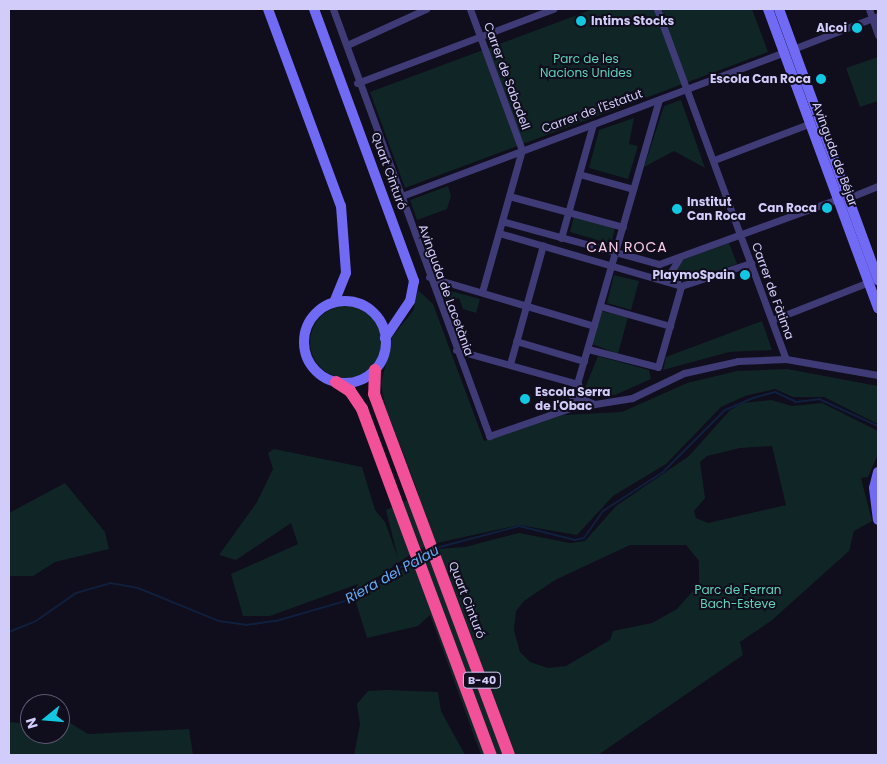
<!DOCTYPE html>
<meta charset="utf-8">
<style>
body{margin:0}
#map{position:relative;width:887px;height:764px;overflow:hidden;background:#100d1c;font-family:Poppins,sans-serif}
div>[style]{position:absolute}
.green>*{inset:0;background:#102525}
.round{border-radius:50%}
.stream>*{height:2px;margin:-1px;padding:0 1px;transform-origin:1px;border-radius:1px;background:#0f203e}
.street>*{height:7px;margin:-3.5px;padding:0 3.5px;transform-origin:3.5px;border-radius:3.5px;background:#3f3b77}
.secondary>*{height:10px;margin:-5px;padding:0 5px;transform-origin:5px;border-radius:5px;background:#716af4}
.secondary>.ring{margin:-5px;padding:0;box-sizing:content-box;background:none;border:10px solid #716af4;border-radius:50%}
.highway>*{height:12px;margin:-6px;padding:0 6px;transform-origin:6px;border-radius:6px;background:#f25099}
.dots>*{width:14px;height:14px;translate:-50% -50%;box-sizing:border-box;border:2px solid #100d1c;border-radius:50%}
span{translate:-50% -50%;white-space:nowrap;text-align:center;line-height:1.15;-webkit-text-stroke:4px #100d1c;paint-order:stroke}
.shield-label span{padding:1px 4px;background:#100d1c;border:1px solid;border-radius:4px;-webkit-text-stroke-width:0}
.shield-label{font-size:11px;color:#d2ccfb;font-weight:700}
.poi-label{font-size:12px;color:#d2ccfb;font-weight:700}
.left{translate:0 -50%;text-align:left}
.right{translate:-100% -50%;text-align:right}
.park-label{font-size:12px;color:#5ed4ba}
.street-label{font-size:12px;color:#d2ccfb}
.neighbourhood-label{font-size:14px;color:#fbcde9;letter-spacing:1px}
.water-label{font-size:14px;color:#62acf3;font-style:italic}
.frame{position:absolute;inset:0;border:10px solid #d2ccfb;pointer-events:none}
.north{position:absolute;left:20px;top:694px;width:50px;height:50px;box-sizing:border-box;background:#100d1c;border:1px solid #5e5975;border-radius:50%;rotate:253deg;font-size:14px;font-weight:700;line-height:20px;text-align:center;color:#d2ccfb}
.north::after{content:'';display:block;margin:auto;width:18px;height:22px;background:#11c7e1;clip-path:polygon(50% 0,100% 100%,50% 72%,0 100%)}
</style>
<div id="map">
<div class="green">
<div style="clip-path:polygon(593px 9px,752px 9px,768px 52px,405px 188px,370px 92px)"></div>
<div style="clip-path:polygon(878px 57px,878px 101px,860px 107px,846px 68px)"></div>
<div style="clip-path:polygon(681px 100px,705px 168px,674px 151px,644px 167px,664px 106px)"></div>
<div style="clip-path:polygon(634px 118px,629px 144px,638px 146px,628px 179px,589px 168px,599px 130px)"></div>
<div style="clip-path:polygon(448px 186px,451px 196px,447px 209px,417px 220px,410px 200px)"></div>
<div style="clip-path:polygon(574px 216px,615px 228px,611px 244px,570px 232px)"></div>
<div style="clip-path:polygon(729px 243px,737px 264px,684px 282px,679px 280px,675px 268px,682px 260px)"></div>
<div style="clip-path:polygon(614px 275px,639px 281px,631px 310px,607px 303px)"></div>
<div style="clip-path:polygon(443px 289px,480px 299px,476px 313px,463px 309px,459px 298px,447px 302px)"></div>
<div style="clip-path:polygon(418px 290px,433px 304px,484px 441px,563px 415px,622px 412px,687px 383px,737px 371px,787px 369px,878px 386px,878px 424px,824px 397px,793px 397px,775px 389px,745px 396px,721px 407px,666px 464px,613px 496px,577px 535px,519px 525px,441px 542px,417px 550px,353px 594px,358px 584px,270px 616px,243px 616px,231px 574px,298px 544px,291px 523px,236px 560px,219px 555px,257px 502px,273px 469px,268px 453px,274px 449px,362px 467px,375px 510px,385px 522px,398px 558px,386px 510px,419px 495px,385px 406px,381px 384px,392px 337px,413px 311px)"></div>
<div class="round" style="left:310px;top:306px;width:72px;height:72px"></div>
<div style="clip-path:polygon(601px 311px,628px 317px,618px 354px,592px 344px)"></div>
<div style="clip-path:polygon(762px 321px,772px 350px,729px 352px,663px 370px,666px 357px)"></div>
<div style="clip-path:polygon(598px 356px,649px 370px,651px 379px,615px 395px,583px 393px)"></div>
<div style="clip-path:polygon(evenodd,771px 400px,792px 406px,822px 403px,878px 431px,878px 454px,868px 477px,861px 478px,872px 521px,854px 531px,849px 551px,771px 621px,740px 642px,743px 655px,598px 755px,481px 755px,430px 615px,418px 626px,367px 638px,355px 599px,407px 567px,437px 549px,465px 547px,519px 533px,570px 543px,585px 541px,616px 506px,689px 456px,730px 410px,743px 403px,771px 400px,772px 446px,786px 505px,708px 523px,696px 518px,694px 511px,705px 498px,700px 462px,707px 456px,740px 448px,772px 446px,771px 400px,630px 545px,686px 545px,699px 561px,699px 584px,677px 609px,652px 623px,613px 631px,610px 640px,566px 666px,548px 668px,530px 662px,520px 652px,514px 630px,516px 611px,524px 601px,555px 580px,630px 545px)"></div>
<div style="clip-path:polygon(65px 483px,105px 532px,109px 549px,55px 562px,33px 576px,9px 576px,9px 513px)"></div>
<div style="clip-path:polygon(386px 690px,438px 692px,441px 711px,465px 755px,354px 755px,360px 724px,357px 704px,368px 691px)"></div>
<div style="clip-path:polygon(67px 721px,88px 734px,189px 729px,193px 755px,9px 755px,9px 722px,30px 724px,30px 734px,60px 734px,60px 722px)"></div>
</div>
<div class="stream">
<div style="left:436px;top:548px;width:86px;rotate:-14.8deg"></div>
<div style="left:519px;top:526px;width:58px;rotate:14deg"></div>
<div style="left:575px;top:540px;width:9px;rotate:-13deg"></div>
<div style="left:584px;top:538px;width:33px;rotate:-55deg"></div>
<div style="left:603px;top:511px;width:72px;rotate:-33deg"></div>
<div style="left:663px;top:472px;width:88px;rotate:-45deg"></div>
<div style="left:725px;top:410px;width:30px;rotate:-23deg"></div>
<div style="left:753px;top:398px;width:23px;rotate:-15deg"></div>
<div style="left:775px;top:392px;width:23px;rotate:25deg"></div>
<div style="left:796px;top:402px;width:23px;rotate:-7deg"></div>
<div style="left:819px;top:399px;width:65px;rotate:24.6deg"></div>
<div style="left:9px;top:632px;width:29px;rotate:-22deg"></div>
<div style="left:36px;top:621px;width:49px;rotate:-35deg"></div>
<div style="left:76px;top:593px;width:35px;rotate:-16deg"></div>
<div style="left:110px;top:583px;width:28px;rotate:10deg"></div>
<div style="left:138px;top:588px;width:87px;rotate:22.2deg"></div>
<div style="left:219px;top:621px;width:27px;rotate:8deg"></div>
<div style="left:246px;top:625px;width:30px;rotate:-8deg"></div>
<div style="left:276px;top:621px;width:79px;rotate:-16.1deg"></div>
<div style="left:352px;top:599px;width:72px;rotate:-33deg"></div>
</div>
<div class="street">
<div style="left:333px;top:9px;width:455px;rotate:69.9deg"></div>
<div style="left:489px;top:436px;width:86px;rotate:-19.1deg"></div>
<div style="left:570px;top:408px;width:63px;rotate:-9.2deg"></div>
<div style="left:632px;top:398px;width:58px;rotate:-25.7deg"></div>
<div style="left:684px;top:373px;width:55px;rotate:-12.5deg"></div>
<div style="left:738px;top:361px;width:48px;rotate:-2.4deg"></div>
<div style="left:786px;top:359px;width:93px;rotate:9.9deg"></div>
<div style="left:470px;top:9px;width:150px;rotate:69.8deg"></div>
<div style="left:657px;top:9px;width:373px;rotate:69.8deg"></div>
<div style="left:869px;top:9px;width:28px;rotate:71deg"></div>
<div style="left:347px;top:45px;width:87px;rotate:-24.5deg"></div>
<div style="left:793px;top:49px;width:91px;rotate:-21.2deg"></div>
<div style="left:357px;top:83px;width:210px;rotate:-20.7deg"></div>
<div style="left:714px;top:160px;width:104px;rotate:-20.9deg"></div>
<div style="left:579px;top:174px;width:56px;rotate:15.5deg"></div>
<div style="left:509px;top:196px;width:118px;rotate:15.2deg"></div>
<div style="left:399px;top:197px;width:411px;rotate:-20.6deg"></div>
<div style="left:848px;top:198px;width:32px;rotate:-22deg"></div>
<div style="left:502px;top:221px;width:163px;rotate:15.3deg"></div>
<div style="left:659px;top:264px;width:190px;rotate:-20deg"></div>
<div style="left:499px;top:233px;width:190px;rotate:16.2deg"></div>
<div style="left:561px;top:238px;width:118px;rotate:-74.3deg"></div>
<div style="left:429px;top:277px;width:172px;rotate:16.5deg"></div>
<div style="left:678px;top:284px;width:15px;rotate:-113deg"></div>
<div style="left:672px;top:270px;width:13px;rotate:-58deg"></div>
<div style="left:681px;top:286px;width:74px;rotate:-18.2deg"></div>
<div style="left:482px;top:292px;width:148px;rotate:-74.3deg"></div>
<div style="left:600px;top:306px;width:73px;rotate:15.9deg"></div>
<div style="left:772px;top:320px;width:104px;rotate:-21.4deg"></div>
<div style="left:516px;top:341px;width:71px;rotate:16.4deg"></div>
<div style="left:588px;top:349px;width:72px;rotate:14.4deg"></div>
<div style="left:658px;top:367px;width:84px;rotate:-74.1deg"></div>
<div style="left:456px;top:350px;width:127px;rotate:15.6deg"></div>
<div style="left:510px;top:364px;width:123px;rotate:-74.5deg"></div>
<div style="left:574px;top:396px;width:19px;rotate:21deg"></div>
<div style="left:570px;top:408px;width:321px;rotate:-73.9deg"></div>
</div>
<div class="secondary">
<div style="left:268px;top:9px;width:210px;rotate:69.7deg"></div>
<div style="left:341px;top:206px;width:67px;rotate:85.7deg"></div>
<div style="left:346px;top:273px;width:31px;rotate:112deg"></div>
<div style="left:314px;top:9px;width:290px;rotate:69.8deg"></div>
<div style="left:414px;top:281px;width:20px;rotate:101deg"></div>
<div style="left:410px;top:301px;width:45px;rotate:124deg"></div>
<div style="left:768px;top:9px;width:319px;rotate:69.8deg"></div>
<div style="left:779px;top:9px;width:289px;rotate:69.9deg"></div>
<div class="ring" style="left:304px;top:301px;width:72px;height:72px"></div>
<div style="left:878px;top:472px;width:16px;rotate:104deg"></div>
<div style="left:874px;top:488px;width:32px;rotate:83deg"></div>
</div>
<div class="highway">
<div style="left:375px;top:370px;width:24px;rotate:92deg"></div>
<div style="left:374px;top:394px;width:385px;rotate:69.5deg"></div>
<div style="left:336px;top:382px;width:17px;rotate:33deg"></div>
<div style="left:350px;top:391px;width:22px;rotate:56deg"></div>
<div style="left:362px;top:409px;width:369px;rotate:69.6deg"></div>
</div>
<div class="dots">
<div style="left:581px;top:21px;background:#11c7e1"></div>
<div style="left:857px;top:28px;background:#11c7e1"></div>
<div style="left:821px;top:79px;background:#11c7e1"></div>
<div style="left:827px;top:208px;background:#11c7e1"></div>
<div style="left:677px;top:209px;background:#11c7e1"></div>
<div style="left:745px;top:275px;background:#11c7e1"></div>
<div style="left:525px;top:399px;background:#11c7e1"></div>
</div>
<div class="shield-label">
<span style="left:482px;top:680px">B-40</span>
</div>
<div class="poi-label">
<span class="left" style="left:591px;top:21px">Intims Stocks</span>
<span class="right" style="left:847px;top:28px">Alcoi</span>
<span class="right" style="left:811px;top:79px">Escola Can Roca</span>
<span class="left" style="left:687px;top:209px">Institut<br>Can Roca</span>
<span class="right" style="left:817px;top:208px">Can Roca</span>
<span class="right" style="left:735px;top:275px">PlaymoSpain</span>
<span class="left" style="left:535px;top:399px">Escola Serra<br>de l'Obac</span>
</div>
<div class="park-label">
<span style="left:586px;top:66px">Parc de les<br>Nacions Unides</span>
<span style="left:738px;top:597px">Parc de Ferran<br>Bach-Esteve</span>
</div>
<div class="street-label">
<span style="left:507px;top:76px;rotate:70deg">Carrer de Sabadell</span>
<span style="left:592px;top:111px;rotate:-20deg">Carrer de l'Estatut</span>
<span style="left:835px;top:154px;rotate:70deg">Avinguda de Béjar</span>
<span style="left:389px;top:171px;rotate:70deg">Quart Cinturó</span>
<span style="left:446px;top:290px;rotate:70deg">Avinguda de Lacetània</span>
<span style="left:773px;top:291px;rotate:70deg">Carrer de Fàtima</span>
<span style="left:467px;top:600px;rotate:69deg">Quart Cinturó</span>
</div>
<div class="neighbourhood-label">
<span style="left:627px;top:247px">CAN ROCA</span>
</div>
<div class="water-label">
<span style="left:392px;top:574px;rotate:-29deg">Riera del Palau</span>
</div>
<div class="frame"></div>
<div class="north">N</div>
</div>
